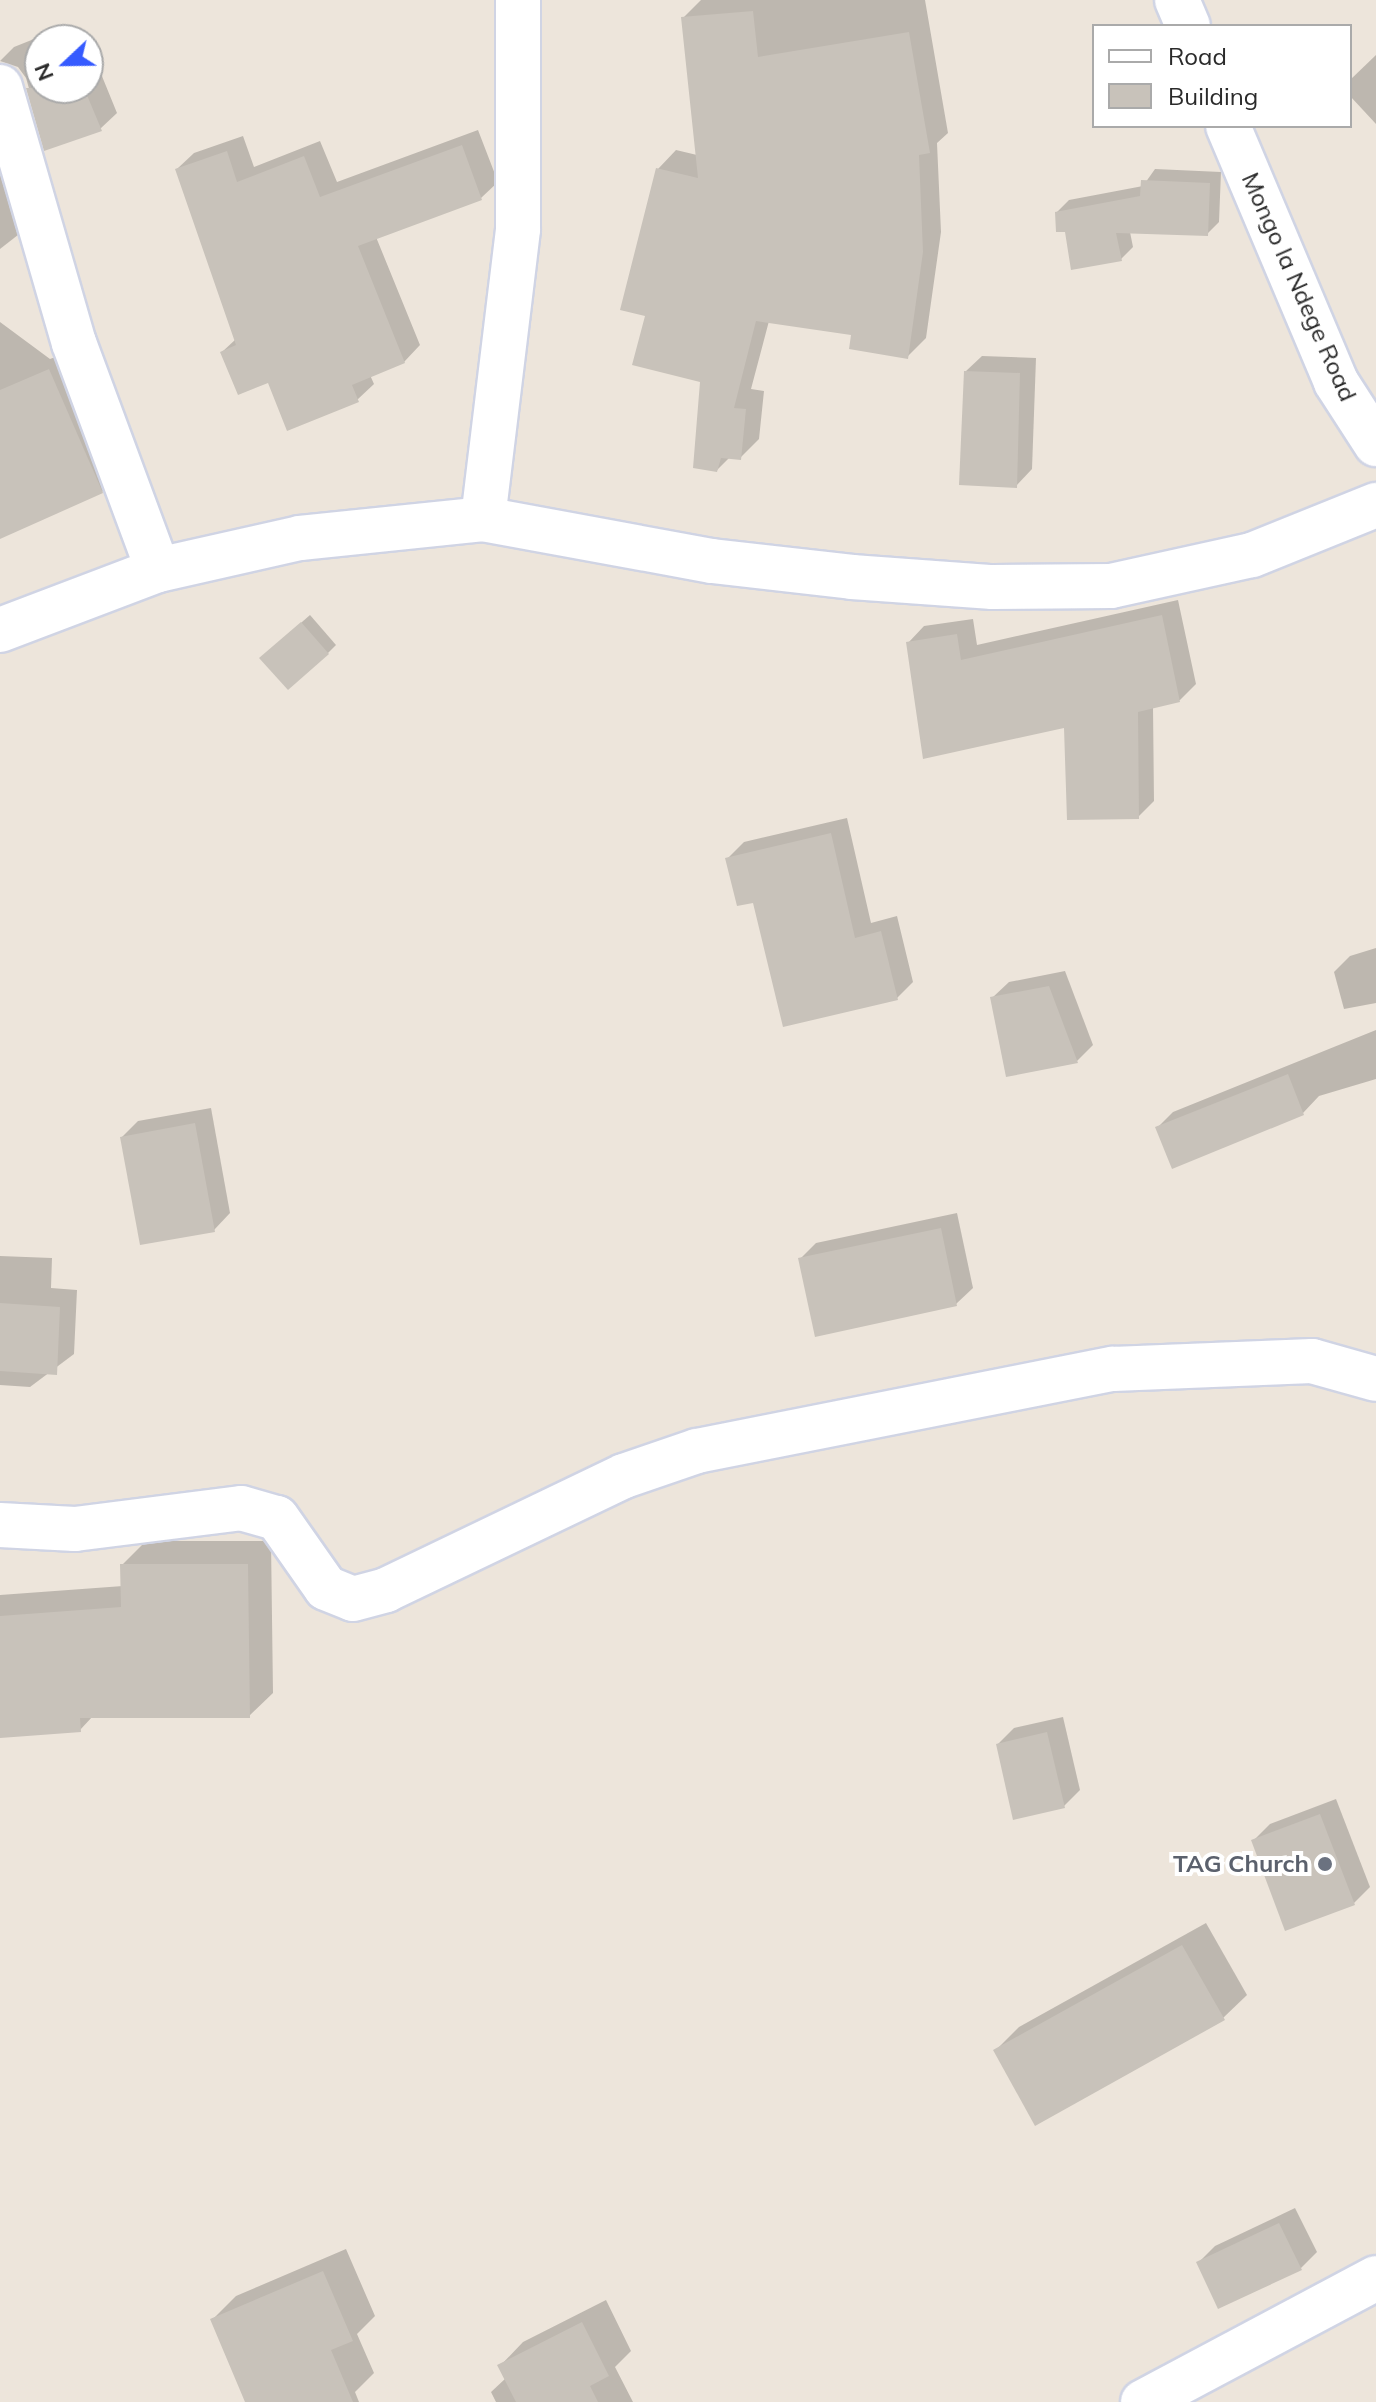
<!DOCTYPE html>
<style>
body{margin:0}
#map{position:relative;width:1376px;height:2402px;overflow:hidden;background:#ede5db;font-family:Mulish,sans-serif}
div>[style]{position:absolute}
.shadow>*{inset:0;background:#0003}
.building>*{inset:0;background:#c8c2ba}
.roads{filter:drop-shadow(2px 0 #d0d4e4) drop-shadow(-2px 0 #d0d4e4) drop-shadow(0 2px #d0d4e4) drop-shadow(0 -2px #d0d4e4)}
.minor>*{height:44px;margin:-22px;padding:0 22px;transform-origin:22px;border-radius:22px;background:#fff}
.tertiary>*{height:44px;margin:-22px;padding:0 22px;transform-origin:22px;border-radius:22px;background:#fff}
.dots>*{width:22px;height:22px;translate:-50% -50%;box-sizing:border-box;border:4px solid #fff;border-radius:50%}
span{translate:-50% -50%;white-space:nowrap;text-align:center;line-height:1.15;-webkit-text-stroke:8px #fff;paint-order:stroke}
.street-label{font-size:24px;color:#2a2a2a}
.worship-label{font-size:24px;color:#5b616d;font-weight:700}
.right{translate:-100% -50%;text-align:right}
.legend{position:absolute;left:1092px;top:24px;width:260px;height:104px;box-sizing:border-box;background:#fff;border:2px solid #aaa;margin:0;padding:10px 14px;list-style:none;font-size:24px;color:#2a2a2a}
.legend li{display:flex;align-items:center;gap:16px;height:40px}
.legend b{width:40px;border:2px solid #aaa}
.north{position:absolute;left:24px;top:24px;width:80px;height:80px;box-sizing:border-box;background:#fff;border:2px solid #aaa;border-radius:50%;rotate:248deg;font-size:22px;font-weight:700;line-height:32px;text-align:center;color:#2a2a2a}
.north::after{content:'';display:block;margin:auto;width:28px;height:36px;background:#365bff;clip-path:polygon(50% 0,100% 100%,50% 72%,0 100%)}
</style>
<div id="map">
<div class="shadow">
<div style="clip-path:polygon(701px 0,925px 0,948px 133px,937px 143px,941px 232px,926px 338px,908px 356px,853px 333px,769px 321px,751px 389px,764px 391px,759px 439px,740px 458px,730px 457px,717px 470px,702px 381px,647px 315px,658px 169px,676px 150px,697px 155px,683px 18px)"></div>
<div style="clip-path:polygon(54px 31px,58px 40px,40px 40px,40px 88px,88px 88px,88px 62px,95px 59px,117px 113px,100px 129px,46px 148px,26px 78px,18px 67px,0 61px,14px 47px)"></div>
<div style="clip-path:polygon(1376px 55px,1376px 124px,1350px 96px,1350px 80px)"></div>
<div style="clip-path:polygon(0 88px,32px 224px,0 249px)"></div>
<div style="clip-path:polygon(478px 130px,498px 182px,481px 198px,376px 237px,420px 345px,404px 362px,370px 375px,374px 384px,357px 400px,269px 380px,222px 352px,236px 339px,177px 169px,194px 153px,243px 136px,254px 167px,320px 141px,337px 182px)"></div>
<div style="clip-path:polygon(1155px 169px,1221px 172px,1219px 222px,1207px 234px,1130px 232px,1133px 247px,1121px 259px,1066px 230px,1057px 212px,1069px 200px,1143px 186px)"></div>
<div style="clip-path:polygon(0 322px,50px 359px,68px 352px,120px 473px,102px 492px,0 536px)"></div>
<div style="clip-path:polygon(982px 356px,1036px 358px,1032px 469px,1016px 486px,965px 372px)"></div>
<div style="clip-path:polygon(1178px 600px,1196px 684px,1180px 700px,1153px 706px,1154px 801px,1138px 817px,1066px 725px,908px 643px,924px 626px,973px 619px,977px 645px)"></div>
<div style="clip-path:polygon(310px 615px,336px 645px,328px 653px,270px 650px)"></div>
<div style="clip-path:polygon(847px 818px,871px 923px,897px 916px,913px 982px,897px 998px,755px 900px,727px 859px,744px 842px)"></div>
<div style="clip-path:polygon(1376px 948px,1376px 1003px,1344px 1009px,1334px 972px,1350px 956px)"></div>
<div style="clip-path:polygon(1065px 971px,1093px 1045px,1077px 1061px,1008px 1075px,992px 998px,1009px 982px)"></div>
<div style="clip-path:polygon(1376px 1030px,1376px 1079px,1319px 1096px,1303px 1113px,1157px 1128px,1173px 1112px)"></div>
<div style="clip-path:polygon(211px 1108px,230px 1213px,214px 1230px,122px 1137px,138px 1121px)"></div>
<div style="clip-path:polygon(957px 1213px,973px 1288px,956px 1304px,800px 1259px,816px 1243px)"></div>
<div style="clip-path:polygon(0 1256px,52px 1258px,51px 1288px,77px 1290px,74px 1354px,30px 1387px,0 1385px)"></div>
<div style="clip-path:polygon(146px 1541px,271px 1541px,273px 1693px,249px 1716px,93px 1716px,80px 1730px,0 1736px,0 1595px,123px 1586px,122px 1565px)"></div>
<div style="clip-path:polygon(1063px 1717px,1080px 1790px,1064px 1806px,998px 1744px,1014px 1728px)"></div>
<div style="clip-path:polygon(1336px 1799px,1370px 1887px,1354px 1903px,1254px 1840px,1270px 1824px)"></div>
<div style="clip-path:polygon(1206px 1923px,1247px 1995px,1223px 2018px,996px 2050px,1019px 2027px)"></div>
<div style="clip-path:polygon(1295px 2208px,1317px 2252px,1301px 2268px,1199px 2262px,1215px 2246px)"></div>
<div style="clip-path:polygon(346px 2249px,375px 2316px,357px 2334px,374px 2373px,355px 2392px,359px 2402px,248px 2402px,212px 2320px,236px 2296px)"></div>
<div style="clip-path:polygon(606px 2300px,631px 2351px,615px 2367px,633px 2402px,496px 2402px,491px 2392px,506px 2378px,500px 2366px,523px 2342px)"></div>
</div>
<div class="building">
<div style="clip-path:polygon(753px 11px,758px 57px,909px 32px,930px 153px,919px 155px,923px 252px,908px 359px,849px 349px,851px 335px,756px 321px,734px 408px,746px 409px,741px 460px,721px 458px,717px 472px,693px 468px,700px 382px,632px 365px,645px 316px,620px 310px,656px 168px,698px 178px,681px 17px)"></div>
<div style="clip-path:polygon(26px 88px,84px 88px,102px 131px,44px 151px)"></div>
<div style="clip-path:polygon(462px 145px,482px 200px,358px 246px,405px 363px,352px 385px,359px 402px,287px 431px,268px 383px,238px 395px,220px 352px,236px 345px,175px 169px,227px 151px,237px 182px,304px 156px,320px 197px)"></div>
<div style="clip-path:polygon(1141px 180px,1210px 183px,1208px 236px,1116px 233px,1122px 261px,1071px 270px,1065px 232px,1056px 232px,1055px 212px,1140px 196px)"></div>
<div style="clip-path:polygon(49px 369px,103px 493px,0 539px,0 390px)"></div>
<div style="clip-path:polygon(964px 371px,1020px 373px,1017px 488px,959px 485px)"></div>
<div style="clip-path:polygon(1162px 615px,1180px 702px,1138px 712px,1139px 819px,1067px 820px,1064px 728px,923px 759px,906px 642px,957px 634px,961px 660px)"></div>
<div style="clip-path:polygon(301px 622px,329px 654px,288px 690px,259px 658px)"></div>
<div style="clip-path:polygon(831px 833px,855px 938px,881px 931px,898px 1000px,783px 1027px,753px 903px,737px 906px,725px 858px)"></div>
<div style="clip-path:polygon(1049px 986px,1078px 1063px,1006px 1077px,990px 997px)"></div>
<div style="clip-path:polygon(1288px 1074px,1304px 1115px,1172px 1169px,1155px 1127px)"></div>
<div style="clip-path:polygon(195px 1123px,215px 1232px,140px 1245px,120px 1137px)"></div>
<div style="clip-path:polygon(941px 1228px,957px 1306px,815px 1337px,798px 1258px)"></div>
<div style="clip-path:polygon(0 1303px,60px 1307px,57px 1375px,0 1371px)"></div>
<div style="clip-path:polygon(120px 1564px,248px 1564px,250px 1718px,80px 1718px,81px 1732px,0 1738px,0 1616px,121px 1607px)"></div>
<div style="clip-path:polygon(1047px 1732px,1065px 1808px,1013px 1820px,996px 1744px)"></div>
<div style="clip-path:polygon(1320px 1814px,1355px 1905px,1285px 1931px,1251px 1840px)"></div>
<div style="clip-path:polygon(1182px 1945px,1225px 2020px,1035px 2126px,993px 2050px)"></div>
<div style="clip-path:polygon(1279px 2223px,1302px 2270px,1218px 2309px,1196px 2262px)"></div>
<div style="clip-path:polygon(323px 2271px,353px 2341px,331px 2350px,353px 2402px,245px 2402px,210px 2319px)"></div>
<div style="clip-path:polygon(582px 2322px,609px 2376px,590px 2386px,598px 2402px,516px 2402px,497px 2365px)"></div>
</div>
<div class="roads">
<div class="minor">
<div style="left:0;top:87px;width:266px;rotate:73.9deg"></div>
<div style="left:74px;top:343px;width:242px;rotate:69.7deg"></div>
<div style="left:483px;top:519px;width:292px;rotate:-83.1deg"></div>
<div style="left:518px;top:229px;width:229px;rotate:-90deg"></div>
<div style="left:0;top:630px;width:169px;rotate:-20.8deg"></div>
<div style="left:158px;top:570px;width:146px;rotate:-12.7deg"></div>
<div style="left:300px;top:538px;width:184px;rotate:-5.9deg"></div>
<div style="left:483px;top:519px;width:233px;rotate:10.4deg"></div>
<div style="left:712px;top:561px;width:141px;rotate:6.5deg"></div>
<div style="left:852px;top:577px;width:141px;rotate:4.1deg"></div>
<div style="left:993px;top:587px;width:118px;rotate:-0.5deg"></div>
<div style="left:1111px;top:586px;width:144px;rotate:-12.4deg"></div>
<div style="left:1252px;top:555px;width:134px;rotate:-22deg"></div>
<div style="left:0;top:1525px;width:75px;rotate:3.1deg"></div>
<div style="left:75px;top:1529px;width:167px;rotate:-7.2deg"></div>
<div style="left:241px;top:1508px;width:37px;rotate:16deg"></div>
<div style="left:277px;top:1518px;width:85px;rotate:55deg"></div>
<div style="left:326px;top:1588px;width:29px;rotate:22deg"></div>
<div style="left:353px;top:1599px;width:34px;rotate:-15deg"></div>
<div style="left:386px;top:1590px;width:264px;rotate:-25.6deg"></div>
<div style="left:624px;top:1476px;width:77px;rotate:-18.9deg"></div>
<div style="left:697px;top:1451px;width:424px;rotate:-11.2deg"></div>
<div style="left:1113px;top:1369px;width:199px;rotate:-2.3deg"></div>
<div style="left:1312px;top:1361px;width:66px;rotate:15.7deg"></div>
<div style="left:1143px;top:2402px;width:264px;rotate:-28deg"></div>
</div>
<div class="tertiary">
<div style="left:1177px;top:0;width:28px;rotate:67deg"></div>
<div style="left:1228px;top:126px;width:278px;rotate:67.1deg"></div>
<div style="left:1336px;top:382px;width:74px;rotate:57.2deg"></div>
</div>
</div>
<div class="dots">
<div style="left:1325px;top:1864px;background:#6b7280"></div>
</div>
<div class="street-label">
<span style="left:1299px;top:287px;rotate:66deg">Mongo la Ndege Road</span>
</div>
<div class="worship-label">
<span class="right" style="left:1309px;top:1864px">TAG Church</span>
</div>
<ul class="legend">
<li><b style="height:10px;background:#fff"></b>Road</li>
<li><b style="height:22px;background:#c8c2ba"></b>Building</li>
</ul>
<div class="north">N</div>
</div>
